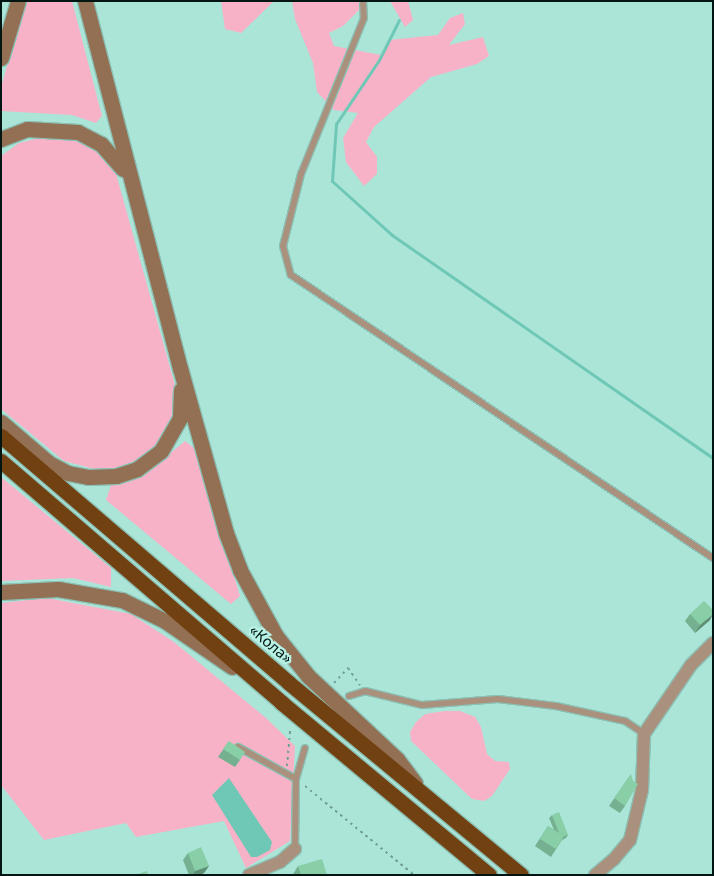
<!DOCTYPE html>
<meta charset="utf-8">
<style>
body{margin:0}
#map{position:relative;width:714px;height:876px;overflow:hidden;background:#abe5d8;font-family:"Noto Sans",sans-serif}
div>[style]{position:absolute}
.green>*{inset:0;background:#f8b2c7}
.water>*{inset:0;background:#6fc8b6}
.stream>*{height:3px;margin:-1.5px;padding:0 1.5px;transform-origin:1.5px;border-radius:1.5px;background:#6fc8b6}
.path>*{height:2px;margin-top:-1px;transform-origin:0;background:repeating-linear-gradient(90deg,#729f95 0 2.5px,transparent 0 6.5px)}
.roads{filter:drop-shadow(1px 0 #8cc0b4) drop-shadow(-1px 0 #8cc0b4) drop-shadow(0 1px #8cc0b4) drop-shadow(0 -1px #8cc0b4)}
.lane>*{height:6px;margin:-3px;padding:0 3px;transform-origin:3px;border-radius:3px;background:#aa917e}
.street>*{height:12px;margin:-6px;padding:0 6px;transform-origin:6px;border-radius:6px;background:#aa917e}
.secondary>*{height:15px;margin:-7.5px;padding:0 7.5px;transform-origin:7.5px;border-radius:7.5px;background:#936f53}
.highway>*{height:15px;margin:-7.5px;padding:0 7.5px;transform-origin:7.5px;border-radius:7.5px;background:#724112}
.wall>*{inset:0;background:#75b190}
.shaded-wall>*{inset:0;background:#5f9075}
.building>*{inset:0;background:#88cea7}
span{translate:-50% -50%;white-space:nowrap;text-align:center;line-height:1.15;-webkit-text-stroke:4.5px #b8f2e5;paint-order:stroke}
.street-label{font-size:15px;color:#011612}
.frame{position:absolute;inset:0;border:2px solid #011612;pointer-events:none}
</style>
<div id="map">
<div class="green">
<div style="clip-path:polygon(26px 1px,72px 1px,102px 116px,96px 123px,72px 115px,1px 111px,1px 87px)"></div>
<div style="clip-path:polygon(221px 1px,274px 1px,241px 33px,225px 29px)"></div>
<div style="clip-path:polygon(292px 1px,368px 1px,343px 26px,329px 33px,334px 46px,381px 55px,389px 40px,438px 35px,450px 18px,463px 13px,465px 24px,449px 45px,483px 37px,489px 56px,477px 64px,431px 77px,374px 127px,366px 142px,377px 157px,377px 174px,364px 186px,346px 162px,343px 138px,358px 113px,334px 110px,317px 92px,313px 63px,295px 19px)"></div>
<div style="clip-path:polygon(390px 1px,408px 1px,413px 20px,405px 27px)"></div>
<div style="clip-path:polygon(48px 136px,73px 140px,100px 151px,115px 170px,178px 396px,172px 424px,161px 442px,132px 464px,117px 468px,98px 470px,64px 461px,1px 409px,1px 156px,19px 143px)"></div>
<div style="clip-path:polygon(185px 441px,195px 449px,240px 596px,231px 604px,106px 500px,111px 485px,132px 481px,150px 470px)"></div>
<div style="clip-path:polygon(1px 477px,111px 568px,111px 587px,73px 578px,1px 581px)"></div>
<div style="clip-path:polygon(47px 598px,131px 614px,174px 642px,266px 718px,295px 746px,290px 841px,246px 868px,224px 821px,136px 837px,126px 823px,44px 840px,1px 785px,1px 603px)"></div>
<div style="clip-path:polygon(445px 711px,460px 711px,475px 717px,481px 727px,487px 754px,495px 761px,509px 762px,510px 769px,492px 796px,484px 801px,472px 799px,411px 741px,410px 732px,416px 722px,425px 714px)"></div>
</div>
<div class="water">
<div style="clip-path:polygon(229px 778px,272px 842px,270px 850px,257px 857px,251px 857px,212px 795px)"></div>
</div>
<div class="stream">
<div style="left:399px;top:20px;width:45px;rotate:116.6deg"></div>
<div style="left:379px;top:60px;width:77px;rotate:123.9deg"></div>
<div style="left:336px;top:124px;width:57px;rotate:94deg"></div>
<div style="left:332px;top:181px;width:81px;rotate:42deg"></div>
<div style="left:392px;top:235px;width:391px;rotate:34.8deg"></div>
</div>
<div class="path">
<div style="left:334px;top:683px;width:21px;rotate:-47deg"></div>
<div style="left:348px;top:668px;width:21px;rotate:55deg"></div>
<div style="left:287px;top:766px;width:38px;rotate:-85deg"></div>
<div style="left:305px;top:786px;width:141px;rotate:39.2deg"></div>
</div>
<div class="roads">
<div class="lane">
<div style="left:363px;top:1px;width:17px;rotate:87deg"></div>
<div style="left:364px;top:18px;width:168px;rotate:112deg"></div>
<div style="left:301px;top:174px;width:74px;rotate:104deg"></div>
<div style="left:283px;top:246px;width:30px;rotate:75deg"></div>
<div style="left:291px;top:275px;width:508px;rotate:33.85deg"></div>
<div style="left:349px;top:696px;width:17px;rotate:-17deg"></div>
<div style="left:365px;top:691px;width:59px;rotate:13.8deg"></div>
<div style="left:422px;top:705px;width:76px;rotate:-4.5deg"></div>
<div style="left:498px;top:699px;width:58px;rotate:6.9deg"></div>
<div style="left:556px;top:706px;width:71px;rotate:12.3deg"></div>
<div style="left:625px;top:721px;width:23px;rotate:34deg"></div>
<div style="left:238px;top:747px;width:66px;rotate:28.9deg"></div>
<div style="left:295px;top:849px;width:70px;rotate:-89.2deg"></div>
<div style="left:296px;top:779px;width:32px;rotate:-74deg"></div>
</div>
<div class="street">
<div style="left:249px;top:875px;width:34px;rotate:-23deg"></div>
<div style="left:280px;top:862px;width:20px;rotate:-41deg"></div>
<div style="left:595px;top:875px;width:25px;rotate:-40deg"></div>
<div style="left:614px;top:859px;width:25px;rotate:-50deg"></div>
<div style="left:630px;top:840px;width:51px;rotate:-76.5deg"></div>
<div style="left:642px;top:790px;width:56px;rotate:-88deg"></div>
<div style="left:644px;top:734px;width:83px;rotate:-55.7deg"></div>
<div style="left:691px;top:665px;width:31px;rotate:-45deg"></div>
</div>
<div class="secondary">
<div style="left:85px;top:1px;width:379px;rotate:75.5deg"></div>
<div style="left:180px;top:368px;width:171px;rotate:74.4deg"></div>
<div style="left:226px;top:533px;width:40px;rotate:69deg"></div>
<div style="left:240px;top:570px;width:75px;rotate:61.4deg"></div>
<div style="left:276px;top:636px;width:51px;rotate:51.3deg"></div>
<div style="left:308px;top:676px;width:122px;rotate:43deg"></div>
<div style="left:397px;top:759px;width:30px;rotate:53deg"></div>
<div style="left:1px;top:58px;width:59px;rotate:-73.4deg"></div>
<div style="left:1px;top:139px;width:28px;rotate:-21deg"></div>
<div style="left:27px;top:129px;width:51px;rotate:3.4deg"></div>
<div style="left:78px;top:132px;width:26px;rotate:28deg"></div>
<div style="left:101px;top:144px;width:33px;rotate:49deg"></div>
<div style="left:1px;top:422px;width:63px;rotate:40.5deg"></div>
<div style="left:49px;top:463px;width:21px;rotate:28deg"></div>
<div style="left:68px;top:473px;width:20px;rotate:11deg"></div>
<div style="left:88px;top:477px;width:28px;rotate:-2deg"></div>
<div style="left:116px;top:476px;width:22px;rotate:-18deg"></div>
<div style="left:137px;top:469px;width:30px;rotate:-37deg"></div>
<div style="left:161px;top:451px;width:38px;rotate:-60deg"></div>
<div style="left:180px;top:418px;width:28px;rotate:-88deg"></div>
<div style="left:1px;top:592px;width:57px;rotate:-3deg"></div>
<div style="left:58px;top:589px;width:65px;rotate:9.8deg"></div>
<div style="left:122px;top:600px;width:48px;rotate:26deg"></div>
<div style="left:165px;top:621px;width:81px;rotate:34.5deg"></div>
</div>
<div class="highway">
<div style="left:1px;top:436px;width:379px;rotate:40.6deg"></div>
<div style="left:289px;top:683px;width:301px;rotate:39.6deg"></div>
<div style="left:1px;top:461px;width:371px;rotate:40.7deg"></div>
<div style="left:282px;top:703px;width:269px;rotate:39.7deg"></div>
</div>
</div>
<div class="wall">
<div style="clip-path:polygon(690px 614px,710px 620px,695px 633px,685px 621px)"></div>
<div style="clip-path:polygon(229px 741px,240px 760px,235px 767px,218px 757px)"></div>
<div style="clip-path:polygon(631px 774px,625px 806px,620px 813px,609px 806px)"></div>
<div style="clip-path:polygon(552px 815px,568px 835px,566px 838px,562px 840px,551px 857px,535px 846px,548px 826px,554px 830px,549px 818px)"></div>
<div style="clip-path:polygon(188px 853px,209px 866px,204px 873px,199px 875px,189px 875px,183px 860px)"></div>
<div style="clip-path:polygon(298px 866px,327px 875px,293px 875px,293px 874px)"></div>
</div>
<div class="shaded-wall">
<div style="clip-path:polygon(713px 614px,710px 620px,695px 633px,700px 625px)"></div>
<div style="clip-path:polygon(209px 866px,204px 873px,199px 875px,193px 875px,195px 871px)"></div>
</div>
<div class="building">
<div style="clip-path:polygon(704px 601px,713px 610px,713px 614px,700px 625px,690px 614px)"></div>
<div style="clip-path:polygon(229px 741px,245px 752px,240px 760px,223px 749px)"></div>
<div style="clip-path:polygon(631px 774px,633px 781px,638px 784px,625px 806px,614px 798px)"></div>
<div style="clip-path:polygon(559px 812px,568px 835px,564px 836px,559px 833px,552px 815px)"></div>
<div style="clip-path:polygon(548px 826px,564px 836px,556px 849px,540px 839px)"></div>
<div style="clip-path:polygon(201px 847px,209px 866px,195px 871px,188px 853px)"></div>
<div style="clip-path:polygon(322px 859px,327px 875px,301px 875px,298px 866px)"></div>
<div style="clip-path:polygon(147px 871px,148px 875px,135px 875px)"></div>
</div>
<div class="street-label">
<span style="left:271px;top:644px;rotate:40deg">«Кола»</span>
</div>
<div class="frame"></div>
</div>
